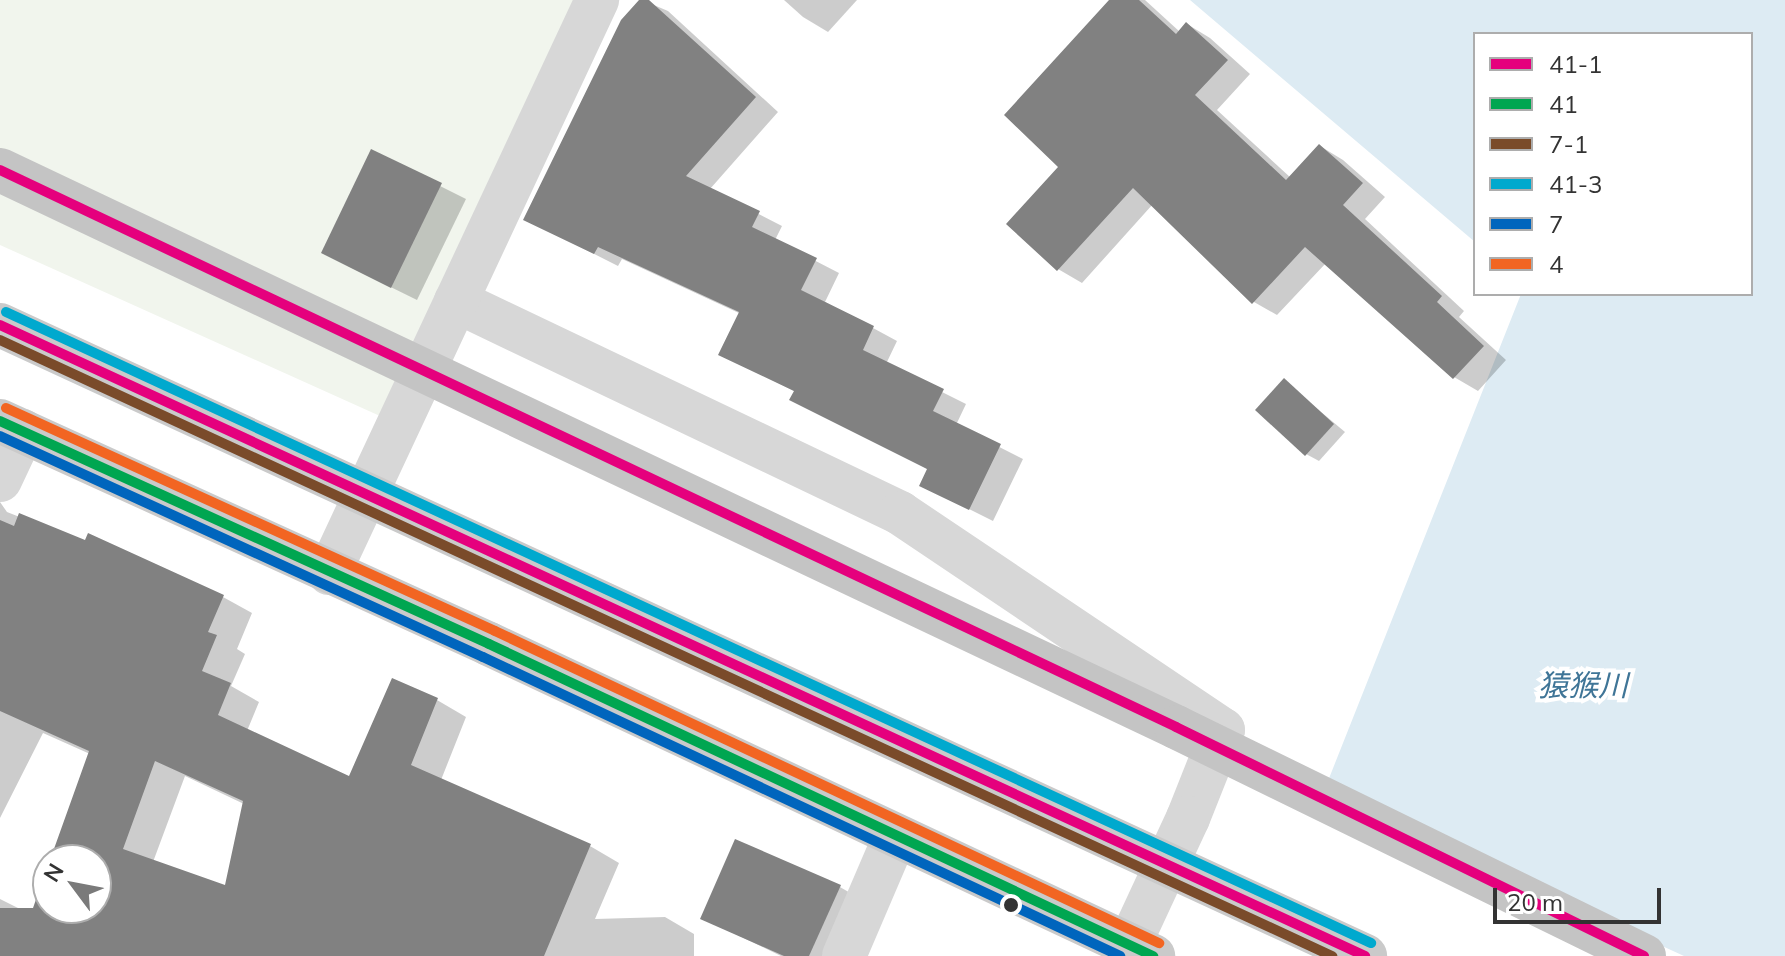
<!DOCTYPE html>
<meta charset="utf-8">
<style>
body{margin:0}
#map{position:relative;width:1785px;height:956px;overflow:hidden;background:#fff;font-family:Mulish,"Noto Sans JP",sans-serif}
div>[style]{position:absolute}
.green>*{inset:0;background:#f1f5ed}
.water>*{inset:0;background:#ddebf3}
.shadow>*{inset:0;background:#0003}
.building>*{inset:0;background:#818181}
.minor>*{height:44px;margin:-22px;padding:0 22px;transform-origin:22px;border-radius:22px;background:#d7d7d7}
.major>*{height:44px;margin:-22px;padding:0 22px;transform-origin:22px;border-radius:22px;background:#cacaca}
.highway>*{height:44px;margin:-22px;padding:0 22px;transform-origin:22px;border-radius:22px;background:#c4c4c4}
.bus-1>*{height:10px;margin:-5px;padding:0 5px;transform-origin:5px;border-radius:5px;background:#e5007d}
.bus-2>*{height:10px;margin:-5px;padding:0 5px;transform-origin:5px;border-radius:5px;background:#00a651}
.bus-3>*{height:10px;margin:-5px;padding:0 5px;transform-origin:5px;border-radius:5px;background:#7a4b2a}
.bus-4>*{height:10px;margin:-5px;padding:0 5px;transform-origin:5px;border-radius:5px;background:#00a9ce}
.bus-5>*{height:10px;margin:-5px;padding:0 5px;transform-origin:5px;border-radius:5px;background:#0065bd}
.bus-6>*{height:10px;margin:-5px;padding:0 5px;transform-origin:5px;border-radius:5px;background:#f26522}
.dots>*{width:22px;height:22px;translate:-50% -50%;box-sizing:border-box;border:4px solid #fff;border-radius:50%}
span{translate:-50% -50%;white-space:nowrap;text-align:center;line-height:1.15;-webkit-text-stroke:8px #fff;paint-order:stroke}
.water-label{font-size:30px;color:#3f7597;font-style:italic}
.legend{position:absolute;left:1473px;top:32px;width:280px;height:264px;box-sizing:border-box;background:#fff;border:2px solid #adadad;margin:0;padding:10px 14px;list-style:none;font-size:24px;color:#333}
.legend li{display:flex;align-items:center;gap:16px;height:40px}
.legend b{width:40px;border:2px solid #adadad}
.north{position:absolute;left:32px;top:844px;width:80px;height:80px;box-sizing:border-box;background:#fff;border:2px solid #adadad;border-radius:50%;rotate:302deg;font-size:22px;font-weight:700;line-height:32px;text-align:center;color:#333}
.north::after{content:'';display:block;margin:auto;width:28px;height:36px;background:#7a7a7a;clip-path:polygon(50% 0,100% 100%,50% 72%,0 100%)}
.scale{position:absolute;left:1493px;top:888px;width:168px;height:36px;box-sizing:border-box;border:4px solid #333;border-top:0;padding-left:10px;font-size:24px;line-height:28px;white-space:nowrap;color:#333;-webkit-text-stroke:6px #fff;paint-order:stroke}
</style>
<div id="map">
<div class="green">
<div style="clip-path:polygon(0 0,580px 0,380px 416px,0 245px)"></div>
</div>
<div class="water">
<div style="clip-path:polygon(1190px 0,1785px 0,1785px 956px,1684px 956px,1324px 791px,1521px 294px,1751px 294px,1751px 34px,1475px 34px,1475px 242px)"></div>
</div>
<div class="shadow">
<div style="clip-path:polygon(642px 0,668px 11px,778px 112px,710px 189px,782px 226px,775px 240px,839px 273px,825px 302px,897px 341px,886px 364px,966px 404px,956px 425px,1023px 459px,993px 521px,921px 485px,929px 470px,796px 392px,721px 354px,741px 314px,622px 259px,618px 266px,525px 219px)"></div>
<div style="clip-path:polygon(784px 0,857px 0,828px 32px,803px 17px)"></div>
<div style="clip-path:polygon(1111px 0,1145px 0,1180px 32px,1187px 24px,1210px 38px,1250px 74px,1217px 110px,1291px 178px,1320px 146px,1343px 160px,1385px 197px,1365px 219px,1464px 311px,1459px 317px,1506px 360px,1478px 391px,1454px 377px,1326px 263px,1277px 315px,1254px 302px,1153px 204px,1082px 283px,1058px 269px,1061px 167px)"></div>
<div style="clip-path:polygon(372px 152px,466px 199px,417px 300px,348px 266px)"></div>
<div style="clip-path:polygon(1284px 381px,1345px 432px,1319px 461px,1306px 454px)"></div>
<div style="clip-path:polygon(evenodd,0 502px,7px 512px,223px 597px,252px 613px,237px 649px,245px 654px,231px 686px,259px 702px,247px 731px,350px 778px,437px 700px,466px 717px,441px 780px,590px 846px,619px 863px,595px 919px,665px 917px,694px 934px,694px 956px,0 956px,0 899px,32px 915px,48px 871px,48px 908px,96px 908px,96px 860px,52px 860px,90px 754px,43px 733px,0 818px,0 502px,185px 776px,244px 804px,226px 887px,153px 862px,185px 776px)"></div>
<div style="clip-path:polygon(840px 887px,864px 901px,840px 956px,781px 956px,702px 918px)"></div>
</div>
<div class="building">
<div style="clip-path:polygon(639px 0,649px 0,756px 97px,686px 176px,760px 211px,752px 227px,817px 258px,801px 290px,874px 326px,863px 350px,944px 389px,933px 411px,1001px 444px,969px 510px,919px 486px,927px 469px,789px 400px,794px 391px,718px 355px,739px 312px,598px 247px,594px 254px,523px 220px,621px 20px)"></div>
<div style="clip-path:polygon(1109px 0,1139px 0,1176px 34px,1186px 22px,1228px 60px,1195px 95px,1286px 180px,1319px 144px,1363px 183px,1343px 205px,1442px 296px,1437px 302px,1484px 346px,1453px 379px,1305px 247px,1252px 304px,1133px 188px,1057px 271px,1006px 224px,1058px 167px,1004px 115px)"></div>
<div style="clip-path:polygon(371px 149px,442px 183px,391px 288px,321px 253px)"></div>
<div style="clip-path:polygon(1284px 378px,1334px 424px,1305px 456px,1255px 410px)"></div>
<div style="clip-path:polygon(evenodd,19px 513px,85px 540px,88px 533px,224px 595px,208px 632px,217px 635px,202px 671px,231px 683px,218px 715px,349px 776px,392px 678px,438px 698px,411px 765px,591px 844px,544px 956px,0 956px,0 908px,33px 908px,48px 865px,48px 908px,96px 908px,96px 860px,50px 860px,89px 751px,0 711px,0 520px,14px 526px,19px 513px,155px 761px,243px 801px,225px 885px,123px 849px,155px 761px)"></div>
<div style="clip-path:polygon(735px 839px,841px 885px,809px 956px,784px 956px,700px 919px)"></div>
</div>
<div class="minor">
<div style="left:456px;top:301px;width:492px;rotate:25.5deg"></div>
<div style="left:900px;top:513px;width:389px;rotate:33.9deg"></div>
<div style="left:1223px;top:730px;width:95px;rotate:111.7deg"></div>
<div style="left:1188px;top:818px;width:140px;rotate:114.9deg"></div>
<div style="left:0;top:480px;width:54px;rotate:-64.9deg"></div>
<div style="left:329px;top:573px;width:633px;rotate:-64.93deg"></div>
<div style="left:844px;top:956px;width:129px;rotate:-66.8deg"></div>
</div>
<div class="major">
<div style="left:0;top:325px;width:1504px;rotate:24.81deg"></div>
<div style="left:0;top:421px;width:537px;rotate:24.51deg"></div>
<div style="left:489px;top:644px;width:734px;rotate:25.17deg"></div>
</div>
<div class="highway">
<div style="left:0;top:170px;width:1301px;rotate:25.34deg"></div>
<div style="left:1176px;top:727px;width:521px;rotate:26.07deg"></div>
</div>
<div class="bus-1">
<div style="left:0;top:170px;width:1301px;rotate:25.34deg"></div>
<div style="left:1176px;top:727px;width:521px;rotate:26.07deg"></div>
<div style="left:0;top:325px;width:1504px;rotate:24.81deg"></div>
</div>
<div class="bus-2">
<div style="left:0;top:421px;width:537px;rotate:24.51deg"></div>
<div style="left:489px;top:644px;width:734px;rotate:25.17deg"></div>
</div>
<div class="bus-3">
<div style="left:0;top:340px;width:1468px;rotate:24.82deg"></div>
</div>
<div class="bus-4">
<div style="left:6px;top:312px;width:1504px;rotate:24.81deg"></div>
</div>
<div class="bus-5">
<div style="left:0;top:436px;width:531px;rotate:24.59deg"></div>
<div style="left:483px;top:657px;width:704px;rotate:25.14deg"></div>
</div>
<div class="bus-6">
<div style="left:6px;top:408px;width:537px;rotate:24.51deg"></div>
<div style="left:495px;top:631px;width:734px;rotate:25.17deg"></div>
</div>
<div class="dots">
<div style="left:1011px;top:905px;background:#333"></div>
</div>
<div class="water-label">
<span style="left:1583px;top:685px">猿猴川</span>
</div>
<ul class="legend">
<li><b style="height:10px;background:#e5007d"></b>41-1</li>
<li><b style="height:10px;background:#00a651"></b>41</li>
<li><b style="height:10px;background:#7a4b2a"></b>7-1</li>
<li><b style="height:10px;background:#00a9ce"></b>41-3</li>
<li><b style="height:10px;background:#0065bd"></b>7</li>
<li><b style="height:10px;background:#f26522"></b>4</li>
</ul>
<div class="north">N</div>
<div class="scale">20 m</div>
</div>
